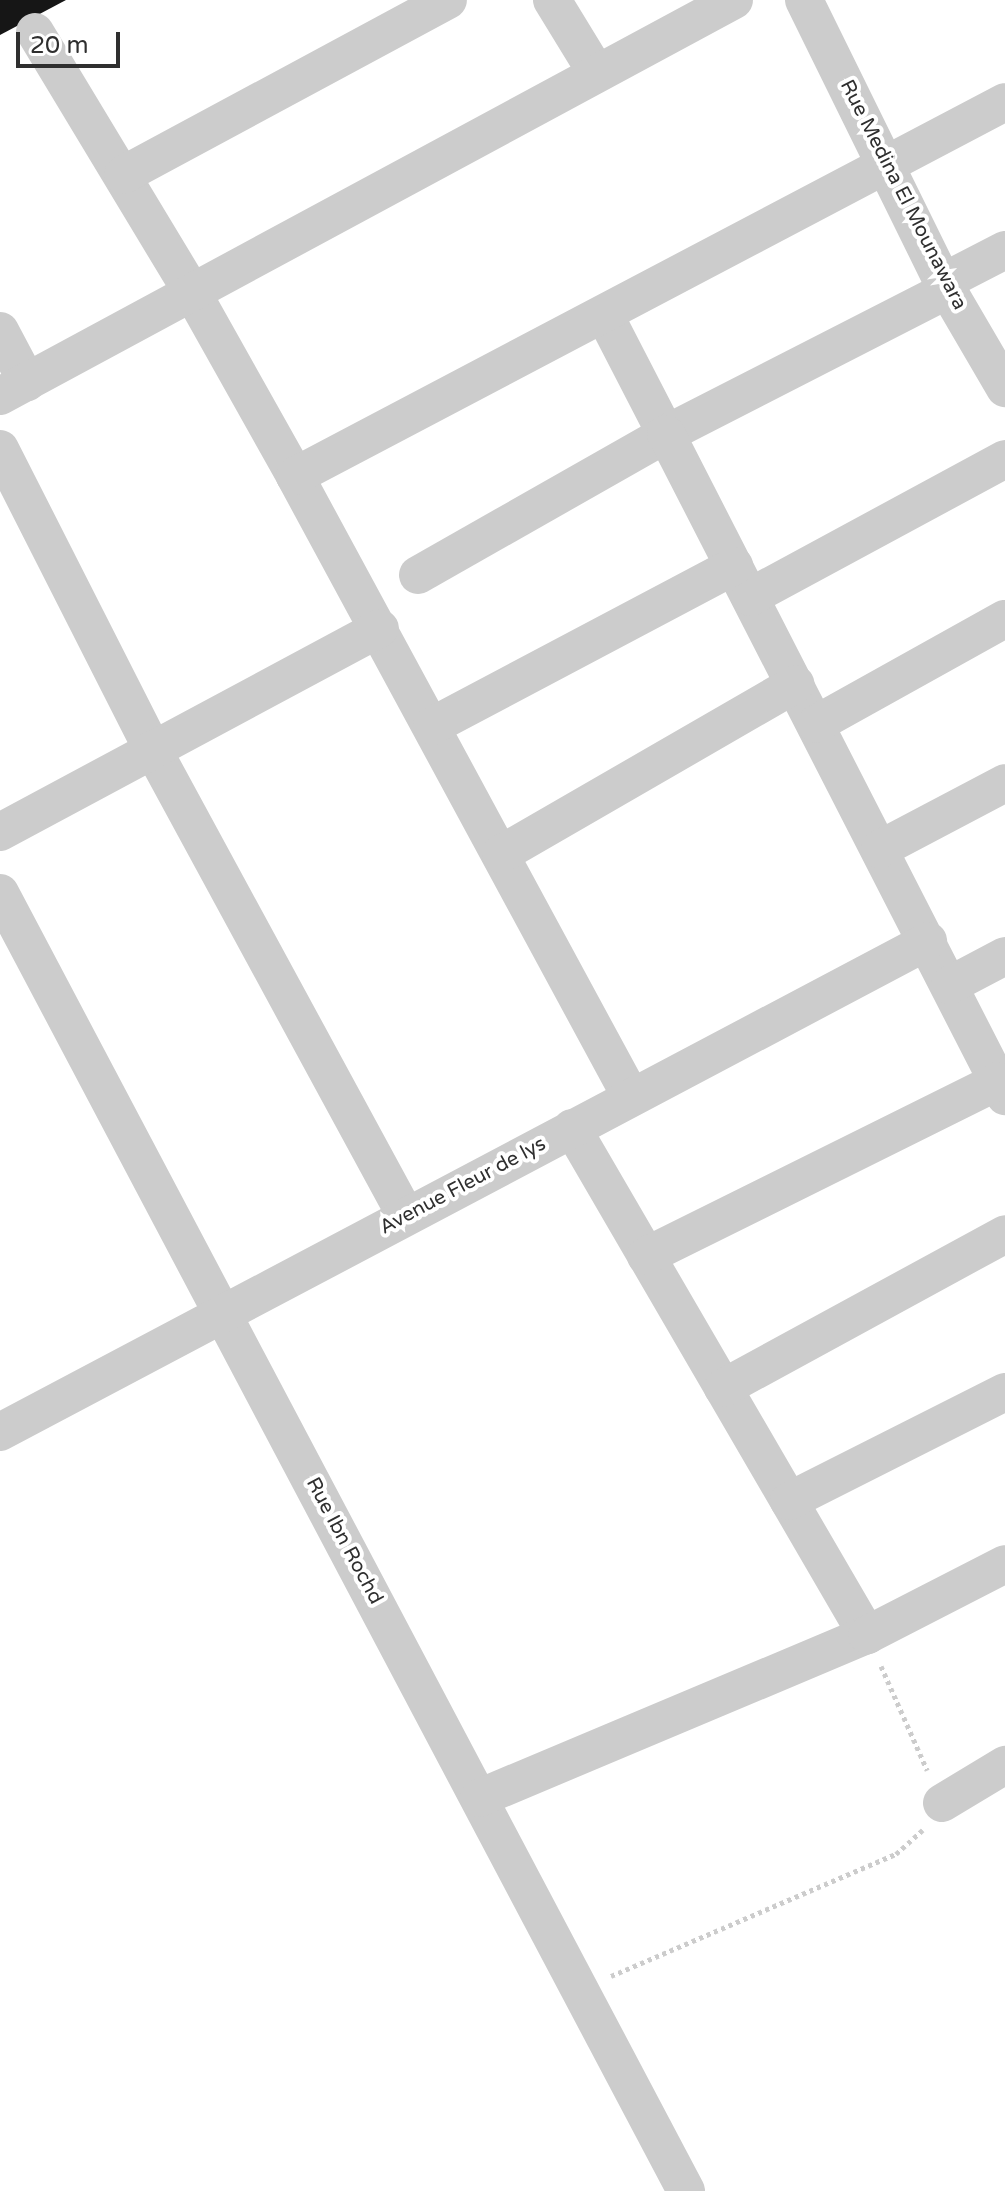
<!DOCTYPE html>
<style>
body{margin:0}
#map{position:relative;width:1005px;height:2191px;overflow:hidden;background:#fff;font-family:"Varela Round",sans-serif}
div>[style]{position:absolute}
.building>*{inset:0;background:#161616}
.path>*{height:5px;margin-top:-2.5px;transform-origin:0;background:repeating-linear-gradient(90deg,#ccc 0 4px,transparent 0 8px)}
.street>*{height:38px;margin:-19px;padding:0 19px;transform-origin:19px;border-radius:19px;background:#ccc}
span{translate:-50% -50%;white-space:nowrap;text-align:center;line-height:1.15;-webkit-text-stroke:8px #fff;paint-order:stroke}
.street-label{font-size:20px;color:#2f2f2f}
.scale{position:absolute;left:16px;top:32px;width:104px;height:36px;box-sizing:border-box;border:4px solid #2f2f2f;border-top:0;padding-left:10px;font-size:24px;line-height:28px;white-space:nowrap;color:#2f2f2f;-webkit-text-stroke:6px #fff;paint-order:stroke}
</style>
<div id="map">
<div class="building">
<div style="clip-path:polygon(0 0,66px 0,0 35px)"></div>
</div>
<div class="path">
<div style="left:881px;top:1666px;width:114px;rotate:66.1deg"></div>
<div style="left:611px;top:1976px;width:310px;rotate:-23.2deg"></div>
<div style="left:896px;top:1854px;width:36px;rotate:-42deg"></div>
</div>
<div class="street">
<div style="left:552px;top:0;width:84px;rotate:58.6deg"></div>
<div style="left:804px;top:0;width:314px;rotate:63.8deg"></div>
<div style="left:943px;top:282px;width:123px;rotate:59.7deg"></div>
<div style="left:35px;top:32px;width:306px;rotate:58.9deg"></div>
<div style="left:193px;top:294px;width:209px;rotate:60.7deg"></div>
<div style="left:295px;top:476px;width:706px;rotate:61.58deg"></div>
<div style="left:123px;top:175px;width:369px;rotate:-28.3deg"></div>
<div style="left:943px;top:282px;width:70px;rotate:-27.3deg"></div>
<div style="left:604px;top:314px;width:135px;rotate:62.7deg"></div>
<div style="left:666px;top:434px;width:318px;rotate:-27.1deg"></div>
<div style="left:0;top:331px;width:58px;rotate:62.1deg"></div>
<div style="left:0;top:396px;width:834px;rotate:-28.35deg"></div>
<div style="left:0;top:449px;width:338px;rotate:63.1deg"></div>
<div style="left:153px;top:750px;width:530px;rotate:61.5deg"></div>
<div style="left:295px;top:476px;width:802px;rotate:-27.78deg"></div>
<div style="left:418px;top:575px;width:285px;rotate:-29.6deg"></div>
<div style="left:666px;top:434px;width:744px;rotate:62.88deg"></div>
<div style="left:750px;top:597px;width:290px;rotate:-28.4deg"></div>
<div style="left:816px;top:724px;width:216px;rotate:-29.1deg"></div>
<div style="left:432px;top:726px;width:342px;rotate:-27.9deg"></div>
<div style="left:0;top:832px;width:431px;rotate:-28.2deg"></div>
<div style="left:880px;top:849px;width:141px;rotate:-27.8deg"></div>
<div style="left:501px;top:854px;width:340px;rotate:-30deg"></div>
<div style="left:0;top:893px;width:1468px;rotate:62.14deg"></div>
<div style="left:950px;top:985px;width:62px;rotate:-27.8deg"></div>
<div style="left:572px;top:1128px;width:587px;rotate:59.81deg"></div>
<div style="left:646px;top:1256px;width:393px;rotate:-26.4deg"></div>
<div style="left:723px;top:1388px;width:321px;rotate:-28.6deg"></div>
<div style="left:0;top:1432px;width:1050px;rotate:-27.88deg"></div>
<div style="left:789px;top:1501px;width:242px;rotate:-26.8deg"></div>
<div style="left:479px;top:1798px;width:421px;rotate:-22.8deg"></div>
<div style="left:867px;top:1635px;width:155px;rotate:-27.2deg"></div>
<div style="left:942px;top:1803px;width:74px;rotate:-31.1deg"></div>
</div>
<div class="street-label">
<span style="left:903px;top:195px;rotate:63deg">Rue Medina El Mounawara</span>
<span style="left:463px;top:1186px;rotate:-28deg">Avenue Fleur de lys</span>
<span style="left:344px;top:1541px;rotate:62deg">Rue Ibn Rochd</span>
</div>
<div class="scale">20 m</div>
</div>
